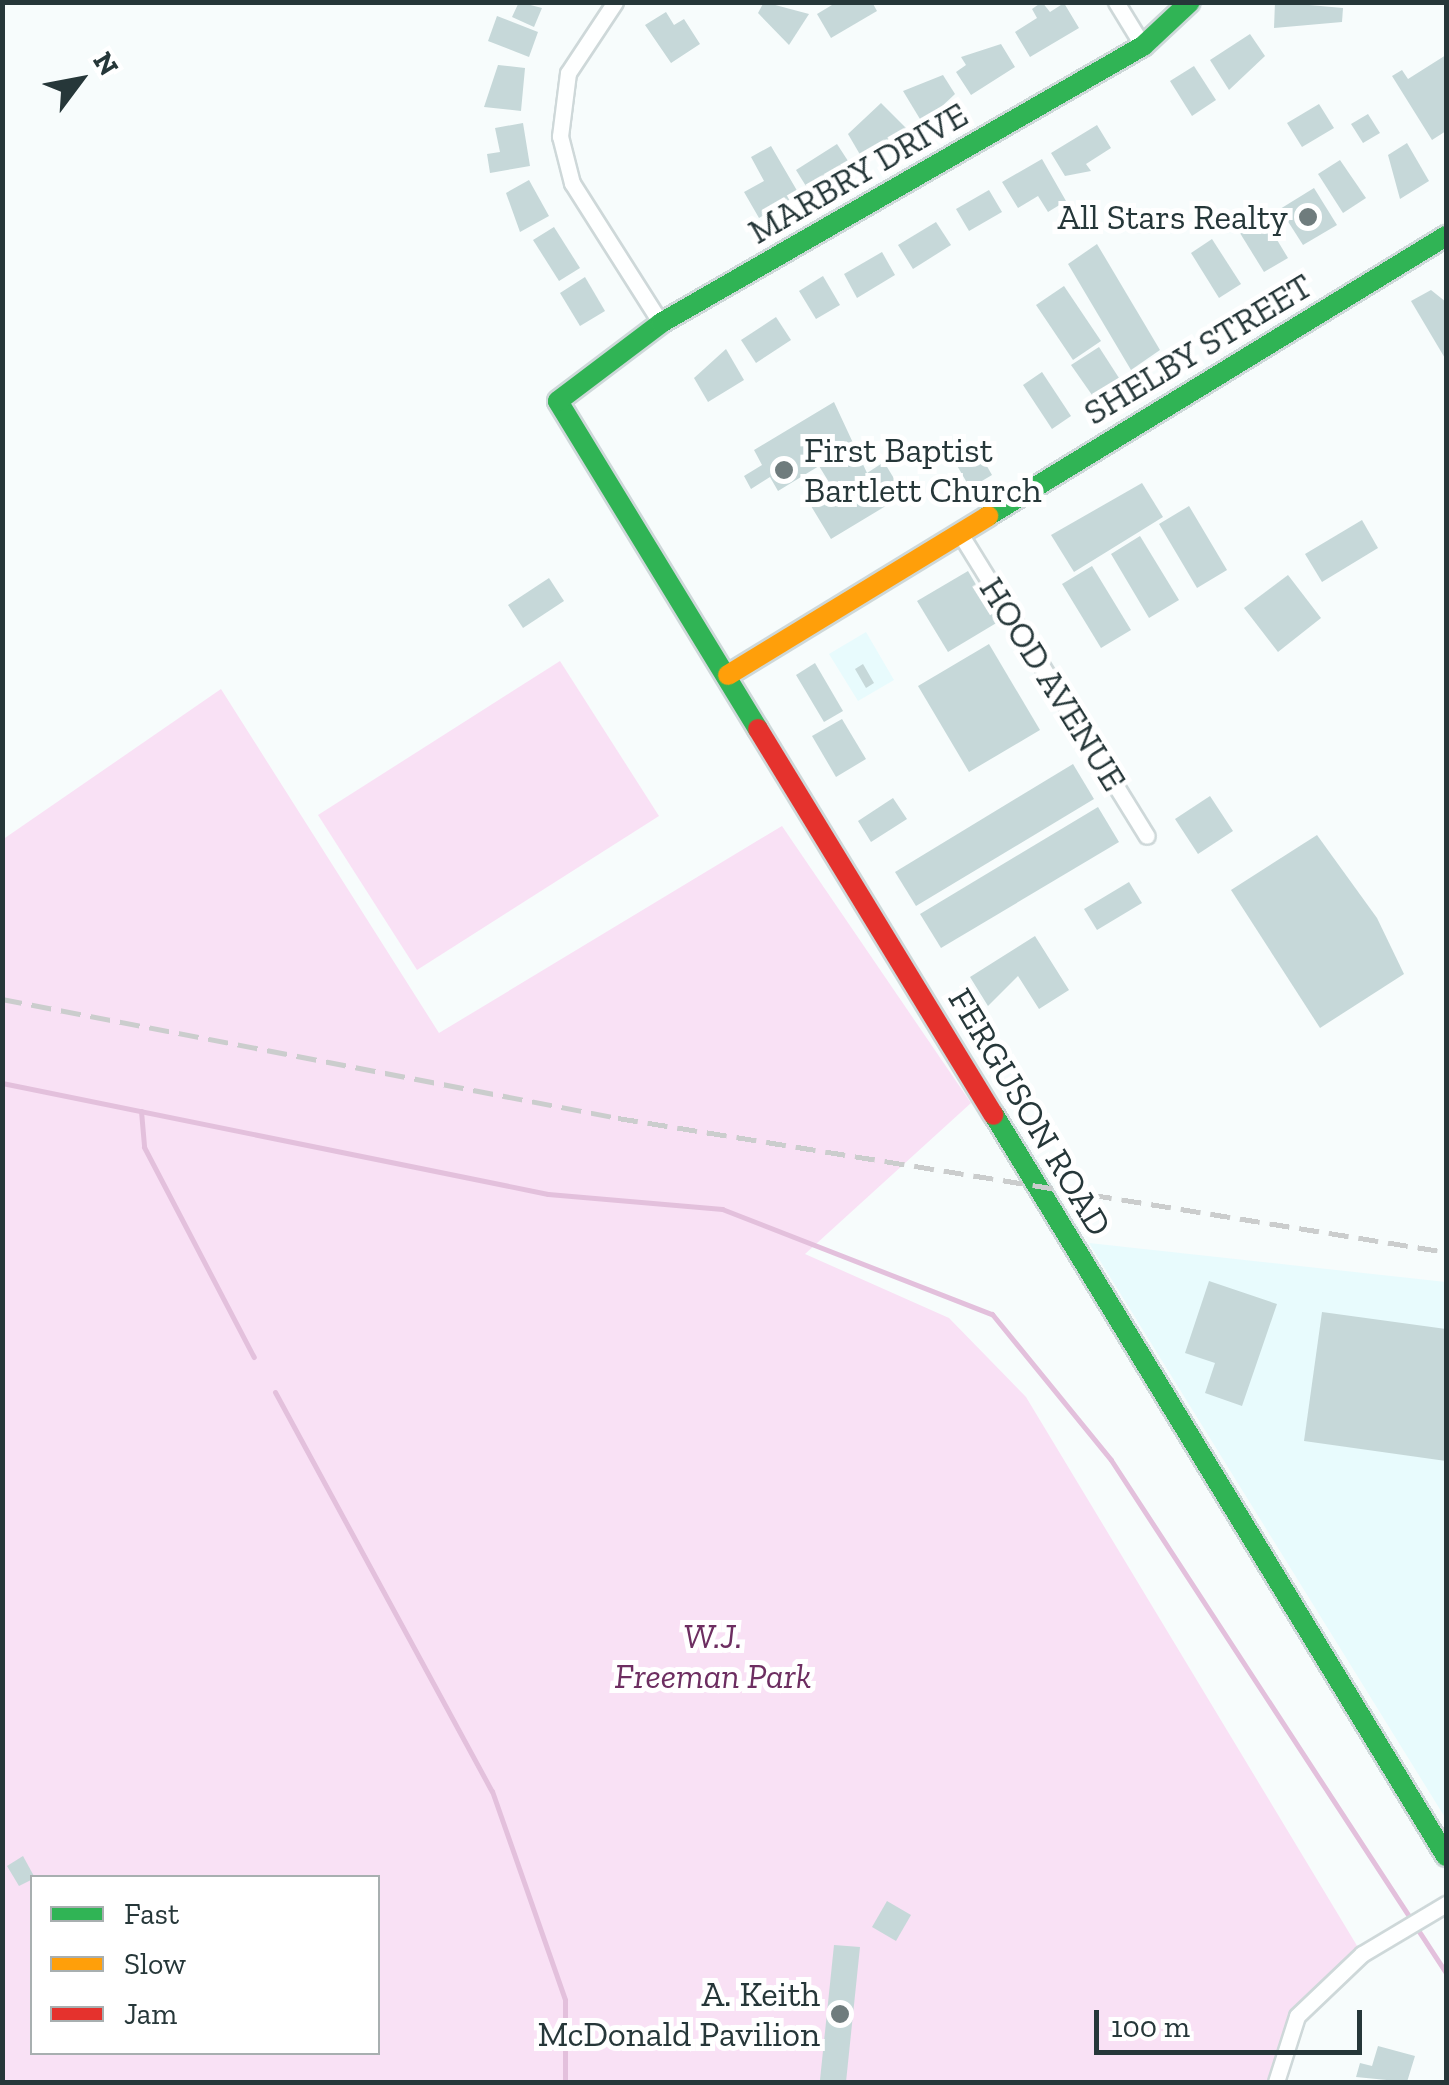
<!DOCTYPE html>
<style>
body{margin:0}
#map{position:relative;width:1449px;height:2085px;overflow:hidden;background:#f7fcfc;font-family:"Zilla Slab",serif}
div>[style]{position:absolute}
.built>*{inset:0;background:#e8fbfd}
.green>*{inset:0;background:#f9e1f5}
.stream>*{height:5px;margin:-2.5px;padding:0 2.5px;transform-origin:2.5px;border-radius:2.5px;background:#e3c0dc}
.building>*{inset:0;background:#c6d8d9}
.roads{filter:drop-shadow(2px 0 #ced8d9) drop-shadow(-2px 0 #ced8d9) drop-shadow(0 2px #ced8d9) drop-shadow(0 -2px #ced8d9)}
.street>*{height:15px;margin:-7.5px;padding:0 7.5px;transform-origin:7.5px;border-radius:7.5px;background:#feffff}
.fast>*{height:20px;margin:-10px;padding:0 10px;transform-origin:10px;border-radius:10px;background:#30b455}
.slow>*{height:20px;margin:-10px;padding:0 10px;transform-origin:10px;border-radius:10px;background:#ff9f0a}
.jam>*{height:20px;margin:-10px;padding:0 10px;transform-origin:10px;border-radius:10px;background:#e5322d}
.rail>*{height:5px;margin-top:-2.5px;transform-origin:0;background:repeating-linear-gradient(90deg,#cbcdcd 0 20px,transparent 0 30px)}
.dots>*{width:28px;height:28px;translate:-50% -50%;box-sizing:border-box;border:5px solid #fff;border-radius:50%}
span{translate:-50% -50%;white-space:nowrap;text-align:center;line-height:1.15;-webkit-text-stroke:10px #fff;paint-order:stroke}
.street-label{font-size:35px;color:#263739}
.poi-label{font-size:35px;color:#263739}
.right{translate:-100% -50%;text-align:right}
.left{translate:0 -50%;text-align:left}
.park-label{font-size:35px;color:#6d2e61;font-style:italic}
.frame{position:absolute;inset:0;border:5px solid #263739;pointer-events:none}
.legend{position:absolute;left:30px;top:1875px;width:350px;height:180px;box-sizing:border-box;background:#fff;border:2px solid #a8afb0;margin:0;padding:12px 18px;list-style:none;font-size:30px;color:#263739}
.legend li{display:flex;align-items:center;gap:20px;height:50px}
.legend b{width:50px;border:2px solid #a8afb0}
.north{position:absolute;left:30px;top:30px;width:100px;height:100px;-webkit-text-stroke:8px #fff;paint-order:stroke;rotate:58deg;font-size:28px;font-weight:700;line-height:40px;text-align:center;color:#263739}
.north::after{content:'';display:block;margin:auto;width:35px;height:45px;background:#263739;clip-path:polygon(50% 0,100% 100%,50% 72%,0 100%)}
.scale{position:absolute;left:1094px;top:2010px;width:268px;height:45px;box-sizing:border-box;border:5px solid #263739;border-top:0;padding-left:12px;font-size:30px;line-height:35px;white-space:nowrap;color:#263739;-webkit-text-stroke:8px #fff;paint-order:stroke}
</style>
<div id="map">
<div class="built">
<div style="clip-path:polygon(866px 632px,894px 680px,858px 701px,829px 654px)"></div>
<div style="clip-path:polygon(1089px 1243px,1446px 1282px,1446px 1819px)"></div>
</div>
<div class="green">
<div style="clip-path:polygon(560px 661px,659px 816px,417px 970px,318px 815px)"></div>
<div style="clip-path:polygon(evenodd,221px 689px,439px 1033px,782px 826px,971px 1103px,805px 1254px,949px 1318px,1026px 1397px,1362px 1954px,1297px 2016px,1276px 2082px,3px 2082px,2px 840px,221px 689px,32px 1878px,378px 1878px,378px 2052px,32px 2052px,32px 1878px)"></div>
</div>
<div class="stream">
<div style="left:2px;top:1083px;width:557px;rotate:11.49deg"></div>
<div style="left:548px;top:1194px;width:175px;rotate:4.9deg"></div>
<div style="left:722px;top:1209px;width:290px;rotate:21.3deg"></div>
<div style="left:992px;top:1314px;width:188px;rotate:50.8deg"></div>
<div style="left:1111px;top:1460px;width:613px;rotate:56.85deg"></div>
<div style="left:141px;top:1111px;width:36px;rotate:85deg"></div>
<div style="left:144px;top:1147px;width:237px;rotate:62.4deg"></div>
<div style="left:275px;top:1392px;width:454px;rotate:61.5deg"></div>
<div style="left:492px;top:1791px;width:221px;rotate:70.7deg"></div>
<div style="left:565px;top:2000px;width:82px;rotate:90deg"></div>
</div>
<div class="building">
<div style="clip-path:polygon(519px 2px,542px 8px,534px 27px,512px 17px)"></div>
<div style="clip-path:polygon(764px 2px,809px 14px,789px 45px,758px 13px)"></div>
<div style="clip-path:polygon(837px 2px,872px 2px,877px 11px,831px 38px,817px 14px)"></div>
<div style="clip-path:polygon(1042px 2px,1050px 12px,1064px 3px,1079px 28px,1030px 57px,1015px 32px,1037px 18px,1032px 9px)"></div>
<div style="clip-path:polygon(1275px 2px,1343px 8px,1342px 22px,1274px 28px)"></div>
<div style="clip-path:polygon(666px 12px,674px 25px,684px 19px,700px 44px,671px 63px,645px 25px)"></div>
<div style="clip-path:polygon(497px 16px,538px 32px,529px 57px,488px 41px)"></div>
<div style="clip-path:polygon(1250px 34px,1265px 56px,1229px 90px,1210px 60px)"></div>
<div style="clip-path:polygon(1001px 44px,1015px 67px,971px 95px,956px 72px,966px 65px,961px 57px)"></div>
<div style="clip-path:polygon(1446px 55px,1446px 131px,1432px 140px,1392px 76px,1402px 70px,1408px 79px)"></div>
<div style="clip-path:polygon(498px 65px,525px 68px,521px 111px,484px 107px)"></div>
<div style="clip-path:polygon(1194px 66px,1216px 100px,1192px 116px,1170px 81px)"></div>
<div style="clip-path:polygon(943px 75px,955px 94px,923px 124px,903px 91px)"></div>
<div style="clip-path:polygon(881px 103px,908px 130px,862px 158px,848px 134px)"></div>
<div style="clip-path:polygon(1319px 104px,1334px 128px,1302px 147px,1287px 123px)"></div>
<div style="clip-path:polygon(1368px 114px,1380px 133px,1363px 143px,1351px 124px)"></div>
<div style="clip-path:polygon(523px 123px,530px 166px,490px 173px,487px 154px,500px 152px,495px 128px)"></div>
<div style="clip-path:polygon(1097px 125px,1111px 148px,1086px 164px,1091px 171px,1065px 176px,1051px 153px)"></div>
<div style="clip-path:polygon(1407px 143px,1429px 181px,1400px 199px,1388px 155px)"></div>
<div style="clip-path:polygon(837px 144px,850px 164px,809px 191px,796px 170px)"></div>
<div style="clip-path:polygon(771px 146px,799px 194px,759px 218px,744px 192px,764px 181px,751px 157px)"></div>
<div style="clip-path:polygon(1042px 159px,1066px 201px,1048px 212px,1038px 196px,1018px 208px,1002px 182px)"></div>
<div style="clip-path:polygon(1340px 160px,1366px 198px,1343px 213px,1318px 174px)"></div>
<div style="clip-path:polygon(529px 180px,549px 216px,520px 232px,506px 193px)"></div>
<div style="clip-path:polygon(1314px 188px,1337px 225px,1303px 245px,1280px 209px)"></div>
<div style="clip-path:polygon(989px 190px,1002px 212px,969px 231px,956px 209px)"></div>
<div style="clip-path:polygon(1259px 210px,1288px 258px,1264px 272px,1235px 225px)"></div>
<div style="clip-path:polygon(936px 222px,951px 245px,913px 269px,898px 245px)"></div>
<div style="clip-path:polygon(554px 227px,580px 268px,559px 281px,533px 240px)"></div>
<div style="clip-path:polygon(1212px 239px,1241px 284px,1219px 298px,1191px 253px)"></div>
<div style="clip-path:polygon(1097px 244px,1160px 350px,1131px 370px,1068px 264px)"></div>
<div style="clip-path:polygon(882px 252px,895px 275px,857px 298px,844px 274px)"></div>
<div style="clip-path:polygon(823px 276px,840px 305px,816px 319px,799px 291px)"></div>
<div style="clip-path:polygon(585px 277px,605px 311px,580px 326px,560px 293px)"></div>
<div style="clip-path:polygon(1064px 286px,1101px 341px,1073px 360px,1036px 305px)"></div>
<div style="clip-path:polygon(1431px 290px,1446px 302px,1446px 360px,1411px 301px)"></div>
<div style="clip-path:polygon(776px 317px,791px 340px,756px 363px,741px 340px)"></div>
<div style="clip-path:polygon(1099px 347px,1119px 378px,1092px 395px,1071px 365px)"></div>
<div style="clip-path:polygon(726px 349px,744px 380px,708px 402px,694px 378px)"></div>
<div style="clip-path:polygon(1042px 372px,1071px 416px,1052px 429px,1023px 385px)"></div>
<div style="clip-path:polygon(834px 402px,867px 473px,884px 462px,904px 495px,831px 539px,811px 506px,835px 492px,819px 466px,778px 491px,770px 477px,751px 489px,744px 476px,762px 465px,754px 450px)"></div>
<div style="clip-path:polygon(973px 442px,992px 475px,970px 488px,948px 450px)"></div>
<div style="clip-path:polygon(1142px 483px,1163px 517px,1074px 572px,1051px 535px)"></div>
<div style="clip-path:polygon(1189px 506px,1227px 570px,1197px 588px,1159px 524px)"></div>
<div style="clip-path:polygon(1362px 520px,1378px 548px,1322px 582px,1305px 554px)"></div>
<div style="clip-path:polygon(1140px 536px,1179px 600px,1149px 618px,1111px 554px)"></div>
<div style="clip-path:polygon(1092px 566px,1131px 630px,1101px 648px,1062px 584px)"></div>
<div style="clip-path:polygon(968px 571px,998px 622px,948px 652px,917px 601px)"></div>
<div style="clip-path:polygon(1288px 575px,1321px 618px,1278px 652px,1244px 608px)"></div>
<div style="clip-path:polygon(549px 578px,564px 601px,523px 628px,508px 605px)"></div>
<div style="clip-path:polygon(989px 644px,1040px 730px,969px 772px,918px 686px)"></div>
<div style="clip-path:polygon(815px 663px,843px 711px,824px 722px,796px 675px)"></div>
<div style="clip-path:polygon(863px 664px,874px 683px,866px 688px,855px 669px)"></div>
<div style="clip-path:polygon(842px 719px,866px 759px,836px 777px,812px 736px)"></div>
<div style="clip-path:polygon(1073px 764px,1094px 799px,916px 906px,895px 872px)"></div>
<div style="clip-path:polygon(1210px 796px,1233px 831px,1198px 854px,1175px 819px)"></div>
<div style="clip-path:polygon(893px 798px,907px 819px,871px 842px,858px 821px)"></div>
<div style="clip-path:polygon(1098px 807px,1119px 842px,941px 948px,920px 914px)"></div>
<div style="clip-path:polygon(1317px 835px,1377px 918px,1404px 974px,1320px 1028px,1231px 890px)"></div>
<div style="clip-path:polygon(1129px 882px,1142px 903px,1097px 930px,1084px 909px)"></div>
<div style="clip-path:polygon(1035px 936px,1069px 990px,1039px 1009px,1018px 976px,988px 1006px,970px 977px)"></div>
<div style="clip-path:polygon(1209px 1281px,1277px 1304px,1242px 1406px,1205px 1393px,1215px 1363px,1185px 1353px)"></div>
<div style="clip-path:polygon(1322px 1312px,1446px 1329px,1446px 1461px,1304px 1441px)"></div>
<div style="clip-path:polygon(23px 1856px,35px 1878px,19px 1886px,7px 1866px)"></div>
<div style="clip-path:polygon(887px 1901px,911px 1915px,896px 1941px,872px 1927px)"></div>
<div style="clip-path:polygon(834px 1945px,860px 1947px,846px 2082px,820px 2080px)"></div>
<div style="clip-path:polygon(1378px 2046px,1415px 2056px,1407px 2082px,1356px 2077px,1360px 2063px,1372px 2066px)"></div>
</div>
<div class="roads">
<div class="street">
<div style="left:615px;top:2px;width:85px;rotate:123.5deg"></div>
<div style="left:568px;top:73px;width:64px;rotate:97.2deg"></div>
<div style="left:560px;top:136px;width:49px;rotate:75.7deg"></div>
<div style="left:572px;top:183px;width:166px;rotate:57.6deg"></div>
<div style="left:1116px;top:2px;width:52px;rotate:58.5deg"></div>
<div style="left:959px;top:532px;width:357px;rotate:58.3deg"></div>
<div style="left:1276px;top:2082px;width:69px;rotate:-72.3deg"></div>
<div style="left:1297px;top:2016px;width:90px;rotate:-43.6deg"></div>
<div style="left:1362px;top:1954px;width:98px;rotate:-30.8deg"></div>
</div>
<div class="fast">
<div style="left:988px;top:516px;width:537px;rotate:-31.44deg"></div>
<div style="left:758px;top:729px;width:384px;rotate:-121.4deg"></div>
<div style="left:558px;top:401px;width:129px;rotate:-37.1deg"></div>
<div style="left:661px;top:323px;width:556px;rotate:-29.89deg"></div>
<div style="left:1143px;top:46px;width:64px;rotate:-43.1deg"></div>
<div style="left:994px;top:1115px;width:868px;rotate:58.62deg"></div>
</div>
<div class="slow">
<div style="left:728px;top:675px;width:305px;rotate:-31.4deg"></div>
</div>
<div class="jam">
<div style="left:758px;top:729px;width:452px;rotate:58.6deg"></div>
</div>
</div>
<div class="rail">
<div style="left:2px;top:999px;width:627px;rotate:10.93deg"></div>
<div style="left:618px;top:1118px;width:839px;rotate:9.19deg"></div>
</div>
<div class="dots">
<div style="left:1308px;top:217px;background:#6f7c7d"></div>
<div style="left:784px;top:470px;background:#6f7c7d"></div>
<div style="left:840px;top:2014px;background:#6f7c7d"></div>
</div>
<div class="street-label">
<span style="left:858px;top:173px;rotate:-30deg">MARBRY DRIVE</span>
<span style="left:1198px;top:349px;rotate:-31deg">SHELBY STREET</span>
<span style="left:1053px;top:684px;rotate:58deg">HOOD AVENUE</span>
<span style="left:1030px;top:1112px;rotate:59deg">FERGUSON ROAD</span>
</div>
<div class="poi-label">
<span class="right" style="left:1288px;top:217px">All Stars Realty</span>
<span class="left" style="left:804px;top:470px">First Baptist<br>Bartlett Church</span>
<span class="right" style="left:820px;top:2014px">A. Keith<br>McDonald Pavilion</span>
</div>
<div class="park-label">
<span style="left:713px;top:1656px">W.J.<br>Freeman Park</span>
</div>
<div class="frame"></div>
<ul class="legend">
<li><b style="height:12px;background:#30b455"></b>Fast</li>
<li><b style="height:12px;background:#ff9f0a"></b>Slow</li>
<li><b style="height:12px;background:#e5322d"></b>Jam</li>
</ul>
<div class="north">N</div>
<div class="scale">100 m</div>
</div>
